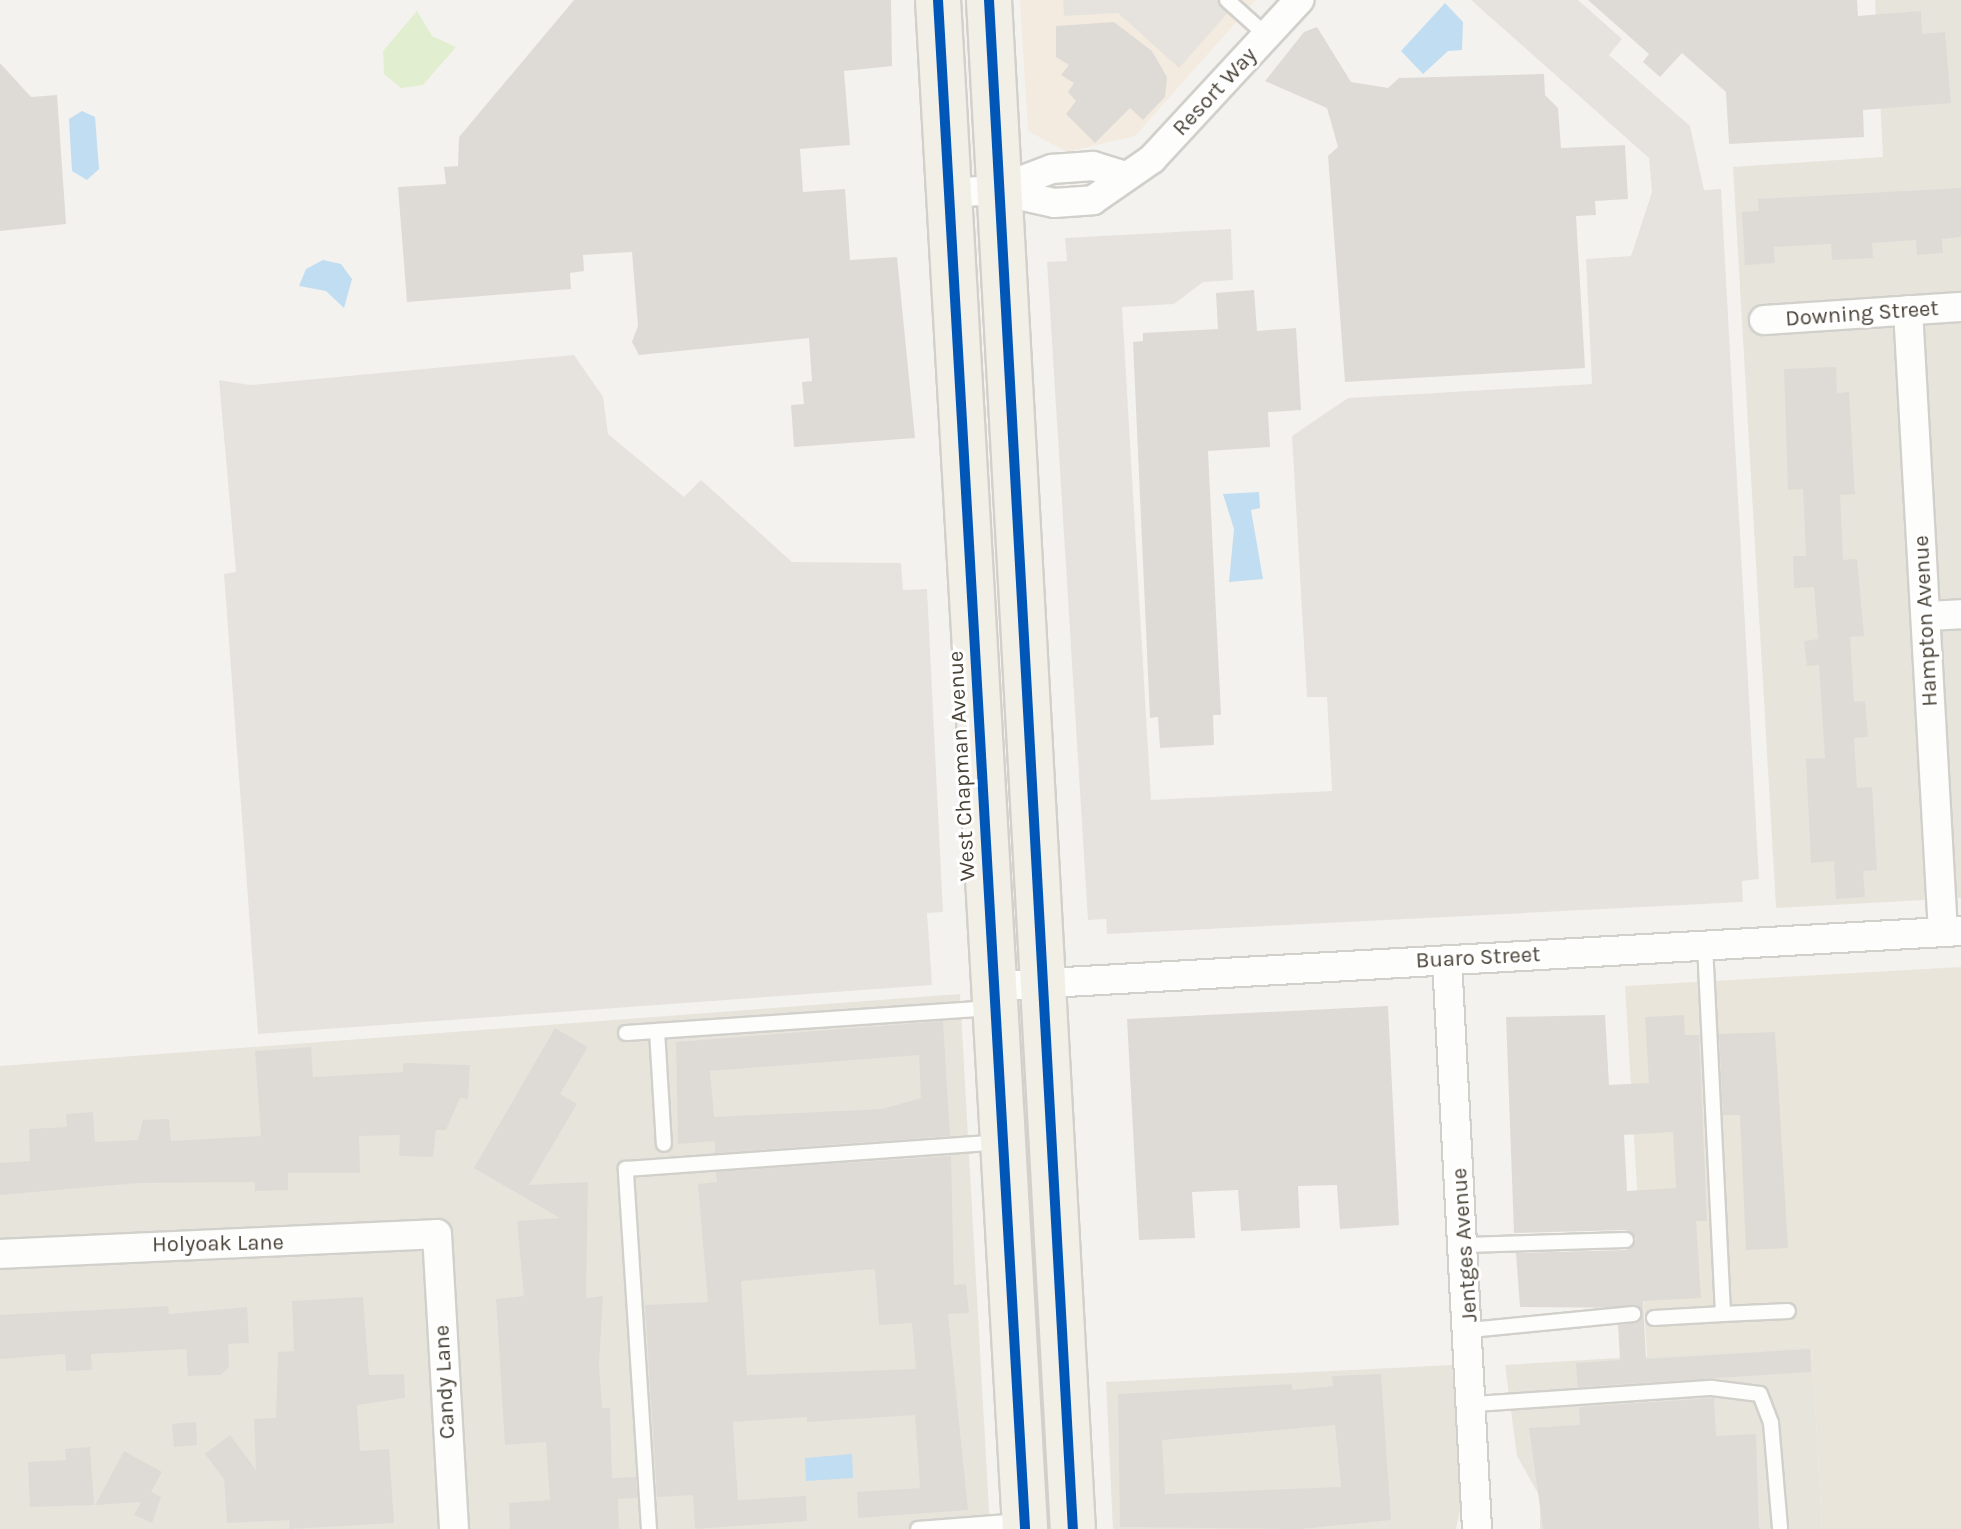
<!DOCTYPE html>
<style>
body{margin:0}
#map{position:relative;width:1961px;height:1529px;overflow:hidden;background:#f4f2ee;font-family:Karla,sans-serif}
div>[style]{position:absolute}
.residential>*{inset:0;background:#e7e4dc}
.commercial>*{inset:0;background:#f3ebdf}
.education>*{inset:0;background:#eae5da}
.green>*{inset:0;background:#e1eecf}
.parking>*{inset:0;background:#e6e3df}
.water>*{inset:0;background:#c0ddf1}
.building>*{inset:0;background:#dedbd6}
.roads{filter:drop-shadow(2px 0 #d2d0cb) drop-shadow(-2px 0 #d2d0cb) drop-shadow(0 2px #d2d0cb) drop-shadow(0 -2px #d2d0cb)}
.service>*{height:14px;margin:-7px;padding:0 7px;transform-origin:7px;border-radius:7px;background:#fdfdfc}
.minor>*{height:28px;margin:-14px;padding:0 14px;transform-origin:14px;border-radius:14px;background:#fdfdfc}
.primary>*{height:44px;margin:-22px;padding:0 22px;transform-origin:22px;border-radius:22px;background:#f2efe6}
.cycleway>*{height:10px;margin:-5px;padding:0 5px;transform-origin:5px;border-radius:5px;background:#0057b8}
span{translate:-50% -50%;white-space:nowrap;text-align:center;line-height:1.15;-webkit-text-stroke:6px #fff;paint-order:stroke}
.street-label{font-size:22px;color:#4b4439}
</style>
<div id="map">
<div class="residential">
<div style="clip-path:polygon(1875px 0,1961px 0,1961px 898px,1776px 908px,1733px 167px,1883px 157px)"></div>
<div style="clip-path:polygon(960px 994px,990px 1529px,0 1529px,0 1066px)"></div>
<div style="clip-path:polygon(1812px 1346px,1822px 1529px,1540px 1529px,1540px 1497px,1517px 1456px,1505px 1365px)"></div>
<div style="clip-path:polygon(1452px 1365px,1463px 1496px,1456px 1529px,1113px 1529px,1106px 1382px)"></div>
</div>
<div class="commercial">
<div style="clip-path:polygon(1020px 0,1256px 0,1135px 136px,1067px 152px,1028px 131px)"></div>
</div>
<div class="education">
<div style="clip-path:polygon(1961px 967px,1961px 1529px,1822px 1529px,1812px 1346px,1647px 1357px,1625px 986px)"></div>
</div>
<div class="green">
<div style="clip-path:polygon(417px 11px,432px 36px,456px 47px,423px 85px,401px 88px,384px 74px,383px 51px)"></div>
</div>
<div class="parking">
<div style="clip-path:polygon(1063px 0,1239px 0,1179px 68px,1118px 13px,1064px 16px)"></div>
<div style="clip-path:polygon(1471px 0,1578px 0,1622px 39px,1609px 55px,1690px 126px,1704px 190px,1721px 189px,1759px 879px,1742px 881px,1743px 902px,1107px 934px,1106px 919px,1088px 920px,1047px 262px,1067px 261px,1065px 238px,1231px 229px,1233px 280px,1203px 282px,1174px 304px,1122px 307px,1151px 800px,1332px 791px,1327px 697px,1307px 697px,1292px 436px,1348px 398px,1592px 384px,1586px 259px,1631px 256px,1652px 192px,1649px 158px)"></div>
<div style="clip-path:polygon(574px 355px,603px 397px,608px 434px,684px 497px,701px 480px,792px 562px,901px 563px,903px 590px,927px 589px,943px 912px,927px 913px,932px 985px,258px 1034px,224px 574px,236px 572px,219px 380px,250px 385px)"></div>
</div>
<div class="water">
<div style="clip-path:polygon(1445px 3px,1463px 22px,1462px 50px,1448px 51px,1423px 74px,1401px 51px)"></div>
<div style="clip-path:polygon(82px 111px,95px 117px,99px 169px,87px 180px,72px 171px,69px 119px)"></div>
<div style="clip-path:polygon(323px 260px,341px 264px,352px 279px,344px 308px,326px 291px,299px 286px,306px 269px)"></div>
<div style="clip-path:polygon(1259px 492px,1260px 508px,1251px 510px,1263px 579px,1229px 582px,1234px 529px,1223px 494px)"></div>
<div style="clip-path:polygon(852px 1454px,853px 1478px,806px 1481px,805px 1458px)"></div>
</div>
<div class="building">
<div style="clip-path:polygon(574px 0,891px 0,892px 66px,844px 71px,850px 145px,800px 149px,803px 192px,845px 189px,850px 260px,897px 257px,915px 438px,794px 447px,791px 405px,804px 404px,802px 382px,812px 381px,809px 338px,639px 355px,632px 342px,638px 326px,632px 252px,583px 255px,584px 271px,570px 273px,571px 289px,407px 302px,398px 187px,446px 184px,444px 167px,458px 166px,459px 137px)"></div>
<div style="clip-path:polygon(1588px 0,1857px 0,1858px 16px,1921px 11px,1922px 34px,1945px 32px,1951px 103px,1863px 110px,1864px 137px,1729px 144px,1726px 92px,1682px 53px,1660px 77px,1643px 62px,1649px 54px)"></div>
<div style="clip-path:polygon(1114px 22px,1152px 51px,1167px 77px,1165px 97px,1143px 120px,1130px 108px,1095px 143px,1066px 114px,1076px 101px,1068px 92px,1074px 83px,1061px 75px,1069px 65px,1056px 57px,1056px 26px)"></div>
<div style="clip-path:polygon(1317px 27px,1351px 82px,1388px 88px,1399px 78px,1544px 74px,1545px 95px,1558px 108px,1561px 148px,1625px 145px,1628px 199px,1595px 201px,1596px 215px,1576px 216px,1585px 368px,1345px 382px,1328px 156px,1338px 147px,1327px 108px,1265px 81px,1304px 32px)"></div>
<div style="clip-path:polygon(0 63px,31px 97px,57px 95px,66px 224px,0 231px)"></div>
<div style="clip-path:polygon(1961px 188px,1961px 237px,1942px 239px,1943px 253px,1917px 255px,1916px 240px,1872px 243px,1873px 258px,1832px 260px,1831px 244px,1774px 247px,1775px 263px,1745px 265px,1742px 212px,1759px 211px,1758px 199px)"></div>
<div style="clip-path:polygon(1254px 290px,1257px 331px,1296px 328px,1301px 410px,1268px 412px,1270px 447px,1208px 451px,1221px 715px,1213px 715px,1214px 745px,1160px 748px,1158px 717px,1150px 718px,1133px 342px,1143px 341px,1143px 333px,1218px 329px,1216px 293px)"></div>
<div style="clip-path:polygon(1836px 367px,1837px 393px,1849px 392px,1855px 494px,1840px 495px,1843px 560px,1857px 559px,1864px 636px,1850px 637px,1854px 702px,1865px 701px,1868px 737px,1854px 738px,1857px 788px,1872px 787px,1877px 870px,1863px 871px,1865px 897px,1836px 899px,1834px 861px,1811px 863px,1806px 759px,1825px 758px,1819px 665px,1807px 666px,1804px 641px,1818px 639px,1814px 587px,1794px 588px,1793px 556px,1806px 556px,1803px 489px,1788px 490px,1784px 369px)"></div>
<div style="clip-path:polygon(1388px 1006px,1399px 1225px,1340px 1229px,1337px 1185px,1298px 1186px,1300px 1228px,1241px 1231px,1238px 1190px,1192px 1192px,1195px 1238px,1139px 1240px,1127px 1019px)"></div>
<div style="clip-path:polygon(evenodd,1605px 1015px,1609px 1085px,1649px 1083px,1645px 1017px,1684px 1015px,1685px 1035px,1699px 1035px,1707px 1221px,1696px 1221px,1701px 1298px,1643px 1301px,1646px 1359px,1810px 1349px,1811px 1372px,1578px 1387px,1576px 1363px,1620px 1360px,1618px 1325px,1639px 1322px,1641px 1308px,1520px 1307px,1516px 1253px,1626px 1250px,1636px 1239px,1626px 1230px,1514px 1233px,1506px 1017px,1605px 1015px,1673px 1132px,1676px 1188px,1627px 1191px,1624px 1135px,1673px 1132px)"></div>
<div style="clip-path:polygon(evenodd,943px 1021px,950px 1136px,715px 1153px,715px 1141px,678px 1144px,676px 1042px,943px 1021px,919px 1055px,921px 1098px,882px 1109px,714px 1117px,710px 1071px,919px 1055px)"></div>
<div style="clip-path:polygon(555px 1028px,588px 1047px,560px 1094px,577px 1104px,529px 1185px,588px 1182px,586px 1298px,603px 1296px,599px 1365px,602px 1408px,610px 1408px,612px 1478px,636px 1477px,637px 1498px,618px 1499px,619px 1529px,510px 1529px,509px 1503px,550px 1500px,546px 1442px,505px 1445px,496px 1299px,524px 1296px,517px 1221px,560px 1218px,474px 1168px)"></div>
<div style="clip-path:polygon(1775px 1032px,1788px 1248px,1746px 1250px,1740px 1115px,1723px 1115px,1719px 1034px)"></div>
<div style="clip-path:polygon(311px 1047px,313px 1077px,403px 1072px,403px 1063px,470px 1065px,468px 1099px,460px 1098px,446px 1130px,436px 1130px,433px 1157px,399px 1156px,400px 1135px,359px 1136px,360px 1173px,288px 1173px,288px 1190px,255px 1191px,255px 1182px,138px 1183px,0 1195px,0 1163px,30px 1161px,29px 1129px,67px 1127px,66px 1114px,93px 1112px,95px 1142px,138px 1140px,143px 1120px,169px 1119px,171px 1141px,261px 1136px,255px 1051px)"></div>
<div style="clip-path:polygon(evenodd,951px 1156px,954px 1285px,966px 1284px,969px 1313px,948px 1314px,968px 1510px,858px 1518px,857px 1492px,920px 1488px,915px 1415px,807px 1422px,807px 1417px,733px 1422px,738px 1500px,806px 1496px,807px 1521px,695px 1529px,693px 1495px,657px 1497px,645px 1305px,708px 1302px,698px 1184px,717px 1182px,716px 1172px,951px 1156px,875px 1269px,879px 1325px,912px 1323px,916px 1369px,747px 1375px,741px 1281px,875px 1269px)"></div>
<div style="clip-path:polygon(363px 1297px,369px 1375px,404px 1374px,405px 1398px,357px 1405px,360px 1451px,389px 1449px,394px 1523px,290px 1529px,289px 1520px,227px 1523px,224px 1479px,205px 1454px,230px 1435px,256px 1470px,254px 1419px,276px 1418px,278px 1352px,294px 1351px,292px 1301px)"></div>
<div style="clip-path:polygon(168px 1306px,169px 1314px,247px 1307px,249px 1343px,228px 1344px,229px 1367px,221px 1375px,188px 1376px,186px 1349px,91px 1354px,92px 1370px,66px 1371px,65px 1354px,0 1359px,0 1315px)"></div>
<div style="clip-path:polygon(evenodd,1381px 1374px,1391px 1520px,1300px 1529px,1120px 1527px,1118px 1394px,1292px 1384px,1292px 1390px,1333px 1386px,1332px 1376px,1381px 1374px,1335px 1425px,1341px 1487px,1165px 1494px,1162px 1440px,1335px 1425px)"></div>
<div style="clip-path:polygon(1714px 1398px,1716px 1436px,1756px 1434px,1759px 1529px,1543px 1529px,1529px 1428px,1580px 1425px,1579px 1407px)"></div>
<div style="clip-path:polygon(196px 1422px,197px 1445px,174px 1447px,172px 1424px)"></div>
<div style="clip-path:polygon(90px 1447px,94px 1505px,30px 1507px,28px 1462px,66px 1460px,65px 1449px)"></div>
<div style="clip-path:polygon(124px 1451px,162px 1472px,151px 1492px,161px 1497px,152px 1523px,134px 1515px,141px 1502px,95px 1505px)"></div>
</div>
<div class="roads">
<div class="service">
<div style="left:1227px;top:0;width:54px;rotate:42deg"></div>
<div style="left:1705px;top:945px;width:369px;rotate:87.2deg"></div>
<div style="left:1723px;top:1314px;width:65px;rotate:-2.6deg"></div>
<div style="left:657px;top:1031px;width:113px;rotate:86.5deg"></div>
<div style="left:626px;top:1033px;width:367px;rotate:-3.9deg"></div>
<div style="left:1465px;top:1245px;width:161px;rotate:-1.8deg"></div>
<div style="left:1654px;top:1318px;width:69px;rotate:-3.3deg"></div>
<div style="left:1470px;top:1330px;width:164px;rotate:-5.6deg"></div>
<div style="left:1475px;top:1404px;width:238px;rotate:-3.9deg"></div>
<div style="left:1712px;top:1388px;width:48px;rotate:7.1deg"></div>
<div style="left:1760px;top:1394px;width:31px;rotate:69deg"></div>
<div style="left:1771px;top:1423px;width:106px;rotate:85.1deg"></div>
<div style="left:649px;top:1529px;width:361px;rotate:-93.7deg"></div>
<div style="left:626px;top:1169px;width:374px;rotate:-4.1deg"></div>
<div style="left:918px;top:1529px;width:103px;rotate:-4.4deg"></div>
</div>
<div class="minor">
<div style="left:996px;top:190px;width:59px;rotate:12.6deg"></div>
<div style="left:1054px;top:203px;width:39px;rotate:-4deg"></div>
<div style="left:1093px;top:200px;width:72px;rotate:-34.8deg"></div>
<div style="left:1152px;top:159px;width:217px;rotate:-47.2deg"></div>
<div style="left:949px;top:193px;width:47px;rotate:-3.7deg"></div>
<div style="left:996px;top:190px;width:60px;rotate:-20.6deg"></div>
<div style="left:1052px;top:169px;width:41px;rotate:-4.2deg"></div>
<div style="left:1093px;top:166px;width:34px;rotate:17deg"></div>
<div style="left:1908px;top:310px;width:623px;rotate:86.78deg"></div>
<div style="left:1764px;top:320px;width:197px;rotate:-3.8deg"></div>
<div style="left:1927px;top:616px;width:34px;rotate:-3deg"></div>
<div style="left:1447px;top:960px;width:570px;rotate:86.98deg"></div>
<div style="left:996px;top:986px;width:967px;rotate:-3.26deg"></div>
<div style="left:0;top:1254px;width:437px;rotate:-2.6deg"></div>
<div style="left:437px;top:1234px;width:295px;rotate:86.7deg"></div>
</div>
<div class="primary">
<div style="left:938px;top:0;width:1531px;rotate:86.74deg"></div>
<div style="left:989px;top:0;width:1531px;rotate:86.86deg"></div>
</div>
</div>
<div class="cycleway">
<div style="left:938px;top:0;width:1531px;rotate:86.74deg"></div>
<div style="left:989px;top:0;width:1531px;rotate:86.86deg"></div>
</div>
<div class="street-label">
<span style="left:1215px;top:92px;rotate:-47deg">Resort Way</span>
<span style="left:1862px;top:314px;rotate:-4deg">Downing Street</span>
<span style="left:1926px;top:621px;rotate:-93deg">Hampton Avenue</span>
<span style="left:962px;top:766px;rotate:-93deg">West Chapman Avenue</span>
<span style="left:1478px;top:958px;rotate:-3deg">Buaro Street</span>
<span style="left:218px;top:1244px;rotate:-1deg">Holyoak Lane</span>
<span style="left:1465px;top:1245px;rotate:-94deg">Jentges Avenue</span>
<span style="left:445px;top:1382px;rotate:-93deg">Candy Lane</span>
</div>
</div>
